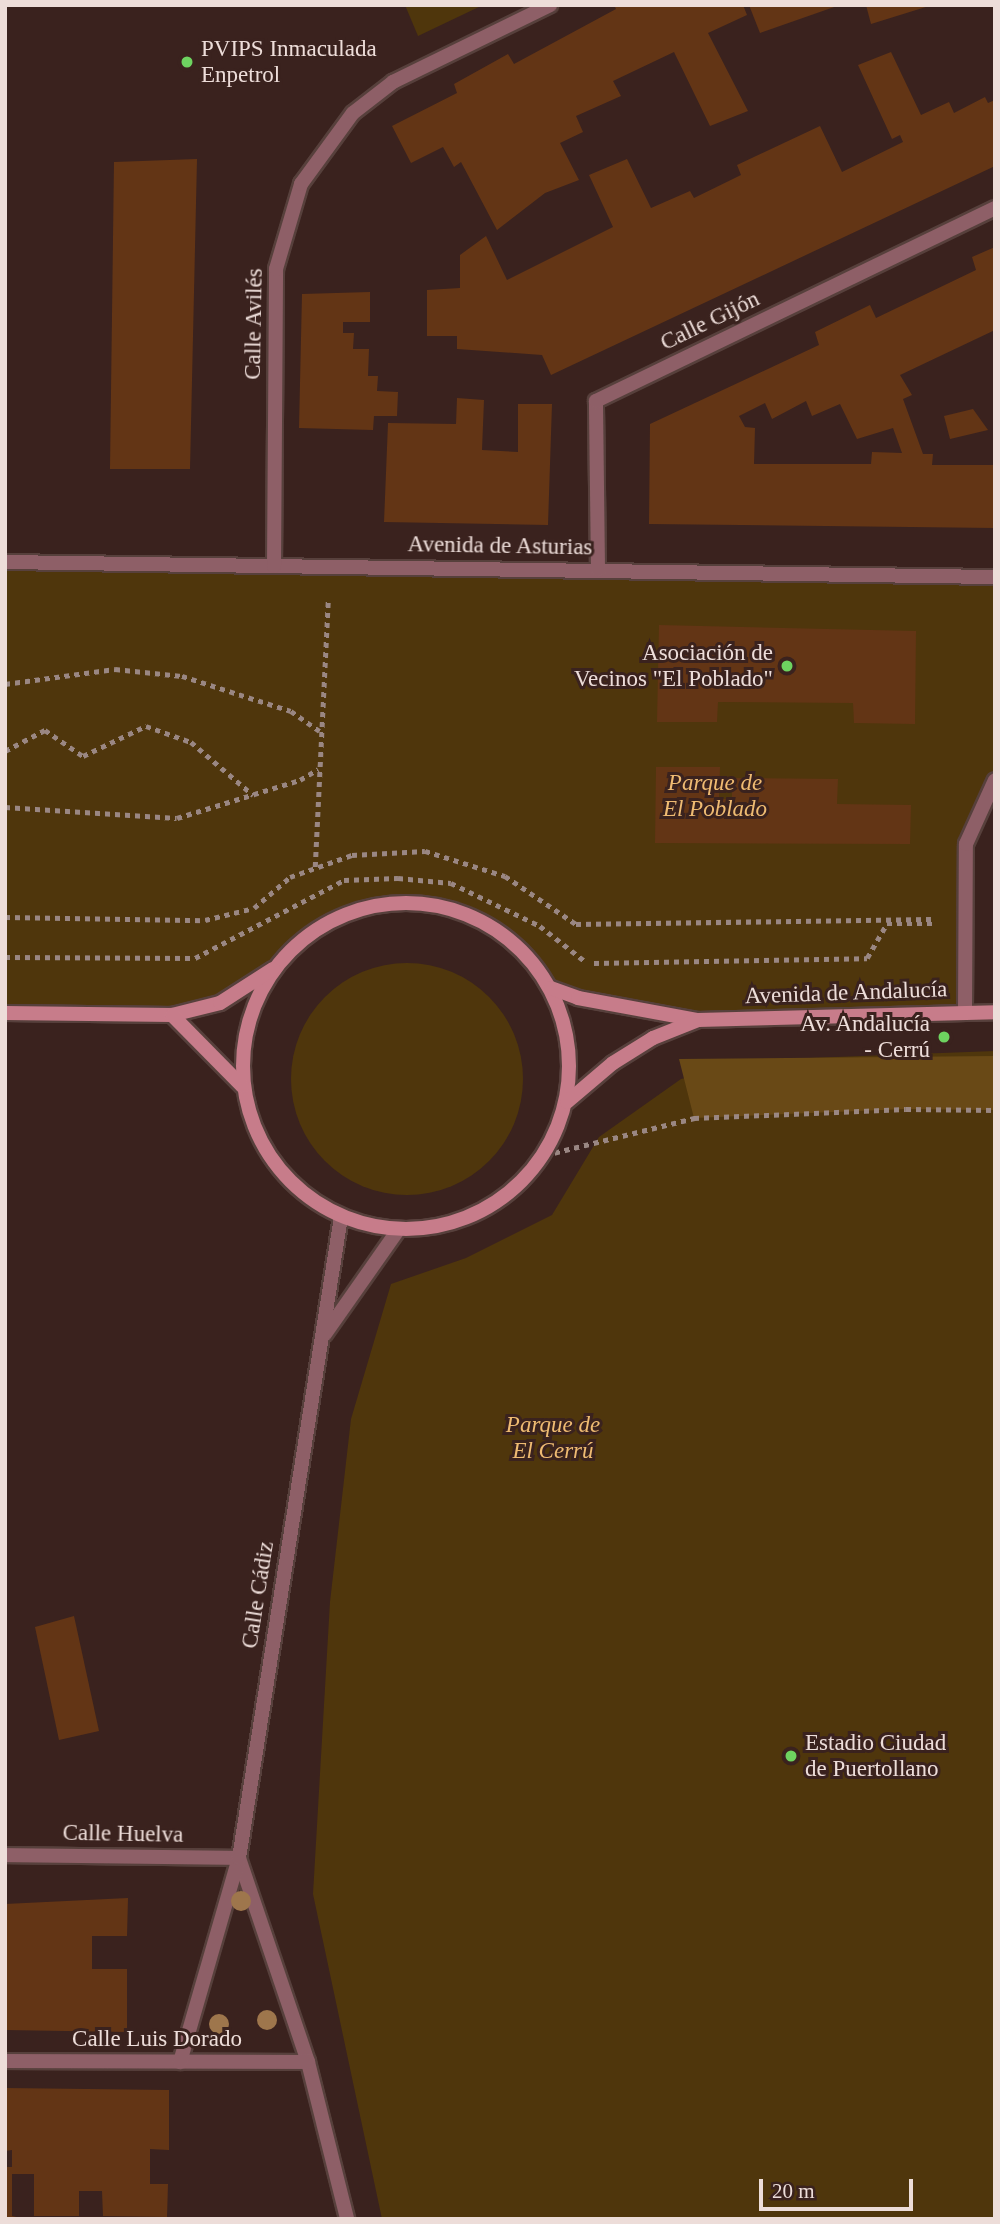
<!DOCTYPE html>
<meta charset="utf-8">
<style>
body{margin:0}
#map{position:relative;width:1000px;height:2224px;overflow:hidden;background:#3a221e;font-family:"Times New Roman",serif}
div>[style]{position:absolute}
.green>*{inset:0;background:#4f360c}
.round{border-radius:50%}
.forest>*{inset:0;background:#694916}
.building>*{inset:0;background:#633515}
.path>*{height:4.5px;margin-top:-2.25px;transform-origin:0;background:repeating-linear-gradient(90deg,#9a8783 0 5px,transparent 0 10px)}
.roads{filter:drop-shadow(2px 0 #57403c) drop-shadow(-2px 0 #57403c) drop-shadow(0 2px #57403c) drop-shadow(0 -2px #57403c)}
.street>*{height:14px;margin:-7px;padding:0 7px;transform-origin:7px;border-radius:7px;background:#8e5f67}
.secondary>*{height:14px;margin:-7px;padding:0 7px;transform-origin:7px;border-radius:7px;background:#c77c8a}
.secondary>.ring{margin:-7px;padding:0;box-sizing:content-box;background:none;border:14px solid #c77c8a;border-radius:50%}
.trees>*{width:20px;height:20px;margin:-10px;border-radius:50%;background:#9e764c}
.dots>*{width:19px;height:19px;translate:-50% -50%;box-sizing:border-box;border:4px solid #3a221e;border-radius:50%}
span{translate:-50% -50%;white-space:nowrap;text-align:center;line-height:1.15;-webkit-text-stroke:6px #3a221e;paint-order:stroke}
.poi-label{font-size:23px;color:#edddd9}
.left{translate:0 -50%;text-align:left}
.right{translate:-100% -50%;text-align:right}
.street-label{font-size:23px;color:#edddd9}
.park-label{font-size:23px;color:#efbb72;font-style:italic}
.frame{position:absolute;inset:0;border:7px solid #edddd9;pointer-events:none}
.scale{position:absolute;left:759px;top:2179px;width:154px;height:32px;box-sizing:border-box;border:4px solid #edddd9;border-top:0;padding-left:9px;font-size:21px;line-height:24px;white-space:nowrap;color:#edddd9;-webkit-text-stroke:5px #3a221e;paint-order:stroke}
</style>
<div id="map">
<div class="green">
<div style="clip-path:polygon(405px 5px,483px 5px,418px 36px)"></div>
<div style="clip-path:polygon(5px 562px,995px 577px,995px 780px,966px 844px,965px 1012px,698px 1020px,551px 988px,515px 943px,467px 914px,425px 904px,368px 907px,315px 929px,274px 968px,220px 1003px,172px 1015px,5px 1013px)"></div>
<div class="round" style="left:291px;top:963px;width:232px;height:232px"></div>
<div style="clip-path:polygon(995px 1051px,995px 2219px,382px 2219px,313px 1894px,330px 1602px,351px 1419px,391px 1284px,466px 1258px,552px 1215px,599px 1137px,681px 1079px,758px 1060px)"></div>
</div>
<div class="forest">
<div style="clip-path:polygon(995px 1056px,995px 1110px,906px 1109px,694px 1118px,679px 1059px)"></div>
</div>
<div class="building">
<div style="clip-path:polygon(614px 5px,743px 5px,747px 15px,708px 33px,748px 111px,710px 126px,674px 52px,613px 81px,621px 96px,576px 116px,583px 132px,560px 143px,579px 180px,545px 193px,497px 230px,461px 162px,454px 167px,443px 147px,411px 163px,392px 126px,457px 93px,454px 84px,508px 54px,514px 64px,616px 9px)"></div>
<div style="clip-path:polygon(749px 5px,837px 5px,837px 6px,760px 33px)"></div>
<div style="clip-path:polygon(866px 5px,929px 5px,929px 6px,871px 24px)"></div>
<div style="clip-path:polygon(891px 52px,921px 115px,949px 102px,954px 113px,985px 97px,988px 103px,995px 100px,995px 166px,551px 375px,542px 355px,457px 349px,457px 336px,427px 336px,427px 290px,460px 288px,460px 255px,486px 236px,507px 280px,613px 227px,589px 175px,627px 159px,651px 208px,690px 191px,694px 198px,741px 175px,737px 165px,820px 126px,842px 172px,903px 142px,900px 135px,892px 139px,858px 65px)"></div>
<div style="clip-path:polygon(197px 159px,190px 469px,110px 469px,114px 162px)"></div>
<div style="clip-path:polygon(evenodd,995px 247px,995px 330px,900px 375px,912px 395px,903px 399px,923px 454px,933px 454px,932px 465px,995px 465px,995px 528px,649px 524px,650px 424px,819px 345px,815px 332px,870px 305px,876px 318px,976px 270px,972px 257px,995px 247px,806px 401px,812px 416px,840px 404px,857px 439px,893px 428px,902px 453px,872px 452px,871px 464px,754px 464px,755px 428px,745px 427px,739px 416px,765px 403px,772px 419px,806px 401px)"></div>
<div style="clip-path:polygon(370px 292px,370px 322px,343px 322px,343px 333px,354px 333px,353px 349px,369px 349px,368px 376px,378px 376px,377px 391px,398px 392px,397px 416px,374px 416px,373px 430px,299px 428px,302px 294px)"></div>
<div style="clip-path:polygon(457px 398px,484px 400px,482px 450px,518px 452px,518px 404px,552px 404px,548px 525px,384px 522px,388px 423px,456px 424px)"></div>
<div style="clip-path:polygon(973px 409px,988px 430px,950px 439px,944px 416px)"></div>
<div style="clip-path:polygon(659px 625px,916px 631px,915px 724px,854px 723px,853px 703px,718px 702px,717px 722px,657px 722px)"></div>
<div style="clip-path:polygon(656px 767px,720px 767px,719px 799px,732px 799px,732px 778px,838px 779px,837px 804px,911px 805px,910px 844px,655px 843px)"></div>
<div style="clip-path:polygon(74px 1616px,99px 1731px,59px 1740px,35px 1627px)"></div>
<div style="clip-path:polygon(128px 1898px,127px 1936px,92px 1936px,92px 1969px,127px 1969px,127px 2032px,5px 2030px,5px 1904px)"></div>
<div style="clip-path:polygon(5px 2088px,169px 2090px,169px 2150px,150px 2149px,150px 2184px,168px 2184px,167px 2217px,103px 2216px,102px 2191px,79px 2191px,79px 2216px,34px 2216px,34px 2174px,12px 2174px,12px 2216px,25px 2219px,5px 2219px,5px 2167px,12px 2167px,12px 2150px,5px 2151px)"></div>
</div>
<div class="path">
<div style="left:5px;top:684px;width:111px;rotate:-7.8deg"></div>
<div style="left:115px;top:669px;width:67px;rotate:6deg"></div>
<div style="left:182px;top:676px;width:114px;rotate:17.8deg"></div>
<div style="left:291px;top:711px;width:35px;rotate:35deg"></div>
<div style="left:5px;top:751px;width:45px;rotate:-27.7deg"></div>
<div style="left:45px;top:730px;width:46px;rotate:34.4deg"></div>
<div style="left:83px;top:756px;width:70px;rotate:-25.5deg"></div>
<div style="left:146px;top:726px;width:48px;rotate:19.6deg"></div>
<div style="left:191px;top:742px;width:82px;rotate:40.5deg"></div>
<div style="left:5px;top:807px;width:172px;rotate:3.7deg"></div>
<div style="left:177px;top:818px;width:129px;rotate:-17.2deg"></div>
<div style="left:300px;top:780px;width:21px;rotate:-31deg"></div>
<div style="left:315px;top:867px;width:268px;rotate:-87.2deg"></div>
<div style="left:5px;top:917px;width:200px;rotate:0.9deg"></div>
<div style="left:205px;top:920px;width:50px;rotate:-13.8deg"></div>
<div style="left:254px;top:908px;width:48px;rotate:-40.7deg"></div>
<div style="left:290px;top:877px;width:66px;rotate:-19.5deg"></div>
<div style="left:352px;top:855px;width:73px;rotate:-3.1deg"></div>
<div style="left:425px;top:851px;width:84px;rotate:17.4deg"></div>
<div style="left:505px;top:876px;width:86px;rotate:34.1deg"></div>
<div style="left:576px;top:924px;width:355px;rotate:-0.8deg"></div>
<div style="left:5px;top:957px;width:190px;rotate:0.3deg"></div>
<div style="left:195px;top:958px;width:168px;rotate:-27.6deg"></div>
<div style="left:344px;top:880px;width:54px;rotate:-2.1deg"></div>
<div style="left:398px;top:878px;width:53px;rotate:5.4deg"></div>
<div style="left:451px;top:883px;width:99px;rotate:25.8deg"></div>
<div style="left:540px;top:926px;width:58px;rotate:38deg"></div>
<div style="left:594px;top:963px;width:273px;rotate:-1deg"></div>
<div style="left:867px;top:958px;width:39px;rotate:-60deg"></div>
<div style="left:887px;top:924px;width:46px"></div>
<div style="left:545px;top:1155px;width:154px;rotate:-13.9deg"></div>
<div style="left:694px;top:1118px;width:212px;rotate:-2.4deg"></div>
<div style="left:906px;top:1109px;width:89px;rotate:0.6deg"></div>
</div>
<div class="roads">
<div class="street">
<div style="left:5px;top:562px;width:990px;rotate:0.87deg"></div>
<div style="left:274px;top:566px;width:297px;rotate:-89.6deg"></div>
<div style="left:276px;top:269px;width:89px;rotate:-73.6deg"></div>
<div style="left:301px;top:184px;width:88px;rotate:-53.8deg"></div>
<div style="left:353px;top:113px;width:51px;rotate:-37.8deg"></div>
<div style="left:393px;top:82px;width:175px;rotate:-26.1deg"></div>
<div style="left:598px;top:570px;width:169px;rotate:-90.7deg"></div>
<div style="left:596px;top:401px;width:443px;rotate:-25.8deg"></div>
<div style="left:965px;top:1012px;width:168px;rotate:-89.7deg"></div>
<div style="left:966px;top:844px;width:70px;rotate:-65.6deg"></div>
<div style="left:325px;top:1334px;width:127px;rotate:-54.9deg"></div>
<div style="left:5px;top:1855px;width:234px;rotate:0.7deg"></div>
<div style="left:239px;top:1858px;width:215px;rotate:71.3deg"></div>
<div style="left:308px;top:2062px;width:162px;rotate:76deg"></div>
<div style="left:5px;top:2061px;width:303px;rotate:0.2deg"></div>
<div style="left:180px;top:2062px;width:212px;rotate:-73.9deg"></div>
<div style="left:239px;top:1858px;width:649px;rotate:-80.96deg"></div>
</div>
<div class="secondary">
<div class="ring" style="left:243px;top:903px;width:312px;height:312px"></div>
<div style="left:551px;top:988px;width:29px;rotate:20deg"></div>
<div style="left:578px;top:998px;width:122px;rotate:10.4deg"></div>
<div style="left:698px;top:1020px;width:297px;rotate:-1.5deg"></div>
<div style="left:5px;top:1013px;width:167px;rotate:0.7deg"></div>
<div style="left:172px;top:1015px;width:49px;rotate:-14deg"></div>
<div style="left:220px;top:1003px;width:63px;rotate:-32.7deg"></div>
<div style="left:172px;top:1015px;width:100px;rotate:45.4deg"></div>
<div style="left:567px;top:1102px;width:60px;rotate:-40.3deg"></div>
<div style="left:613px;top:1063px;width:47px;rotate:-32deg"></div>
<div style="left:653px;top:1038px;width:48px;rotate:-21.8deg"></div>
</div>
</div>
<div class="trees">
<div style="left:241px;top:1901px"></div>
<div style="left:267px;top:2020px"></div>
<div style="left:219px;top:2024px"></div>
</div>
<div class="dots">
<div style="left:187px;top:62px;background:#6ed360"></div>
<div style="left:787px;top:666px;background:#6ed360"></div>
<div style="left:944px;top:1037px;background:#6ed360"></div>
<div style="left:791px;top:1756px;background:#6ed360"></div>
</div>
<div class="poi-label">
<span class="left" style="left:201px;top:62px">PVIPS Inmaculada<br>Enpetrol</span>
<span class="right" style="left:773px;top:666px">Asociación de<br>Vecinos "El Poblado"</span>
<span class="right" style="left:930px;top:1037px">Av. Andalucía<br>- Cerrú</span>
<span class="left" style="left:805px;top:1756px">Estadio Ciudad<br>de Puertollano</span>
</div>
<div class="street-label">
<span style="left:710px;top:321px;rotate:-26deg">Calle Gijón</span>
<span style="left:254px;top:324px;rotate:-89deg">Calle Avilés</span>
<span style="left:500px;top:546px;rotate:1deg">Avenida de Asturias</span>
<span style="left:846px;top:993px;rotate:-2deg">Avenida de Andalucía</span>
<span style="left:258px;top:1595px;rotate:-81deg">Calle Cádiz</span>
<span style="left:123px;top:1834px;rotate:1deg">Calle Huelva</span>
<span style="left:157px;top:2039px">Calle Luis Dorado</span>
</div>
<div class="park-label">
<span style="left:715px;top:796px">Parque de<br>El Poblado</span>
<span style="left:553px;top:1438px">Parque de<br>El Cerrú</span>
</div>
<div class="frame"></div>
<div class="scale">20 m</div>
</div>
